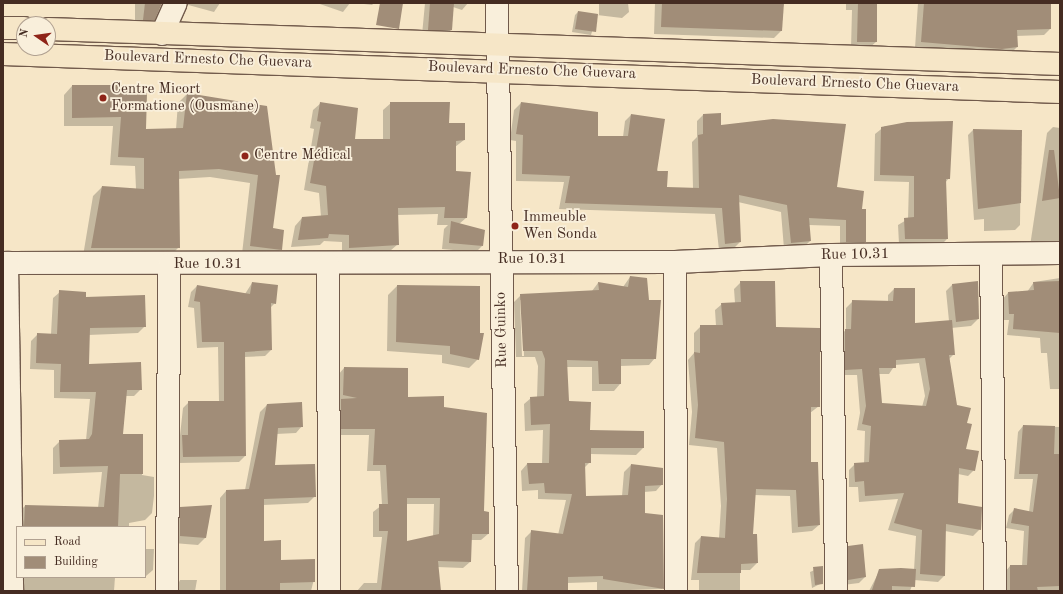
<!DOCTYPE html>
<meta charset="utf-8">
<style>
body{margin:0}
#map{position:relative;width:1063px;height:594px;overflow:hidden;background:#f6e6c7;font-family:"Old Standard TT",serif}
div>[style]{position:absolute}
.shadow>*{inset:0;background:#0003}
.building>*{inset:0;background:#a18d78}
.roads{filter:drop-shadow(1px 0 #715a4b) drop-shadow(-1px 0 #715a4b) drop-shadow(0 1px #715a4b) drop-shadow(0 -1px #715a4b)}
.minor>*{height:22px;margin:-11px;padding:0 11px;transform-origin:11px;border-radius:11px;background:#f9efdb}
.major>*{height:22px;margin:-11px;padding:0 11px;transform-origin:11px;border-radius:11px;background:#f6e6c7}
.dots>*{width:11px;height:11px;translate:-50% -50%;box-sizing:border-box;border:2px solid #f9efdb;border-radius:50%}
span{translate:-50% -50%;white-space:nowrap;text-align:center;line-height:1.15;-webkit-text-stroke:3.5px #f9efdb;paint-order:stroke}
.street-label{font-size:15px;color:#452c22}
.poi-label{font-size:15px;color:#452c22}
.left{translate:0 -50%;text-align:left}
.frame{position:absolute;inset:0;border:4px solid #452c22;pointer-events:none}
.legend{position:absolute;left:16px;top:526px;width:130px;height:52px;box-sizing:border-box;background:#f9efdb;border:1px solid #b1a191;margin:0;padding:5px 7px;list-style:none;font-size:12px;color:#452c22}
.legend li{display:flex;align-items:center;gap:8px;height:20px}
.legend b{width:20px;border:1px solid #b1a191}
.north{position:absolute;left:16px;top:16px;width:40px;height:40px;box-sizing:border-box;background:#f9efdb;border:1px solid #b1a191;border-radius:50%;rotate:283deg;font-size:11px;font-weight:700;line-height:16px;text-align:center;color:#452c22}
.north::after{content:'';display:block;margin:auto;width:14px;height:18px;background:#8f2418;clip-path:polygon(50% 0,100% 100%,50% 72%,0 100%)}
</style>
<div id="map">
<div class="shadow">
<div style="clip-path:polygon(135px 3px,161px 3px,148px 25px,135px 25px)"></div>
<div style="clip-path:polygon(181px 3px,220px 3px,214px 12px)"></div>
<div style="clip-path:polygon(317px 3px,350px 3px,343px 12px)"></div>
<div style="clip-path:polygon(356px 3px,374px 3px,372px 5px)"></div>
<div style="clip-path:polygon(425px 3px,468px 3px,462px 10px,453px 7px,451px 30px,444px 36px,422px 35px)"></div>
<div style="clip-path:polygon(599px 3px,628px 3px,629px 12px,622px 18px,597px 15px,591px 35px,572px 32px,575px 15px,578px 12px,599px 15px)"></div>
<div style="clip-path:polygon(655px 3px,783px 3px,781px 31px,774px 38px,654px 34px)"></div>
<div style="clip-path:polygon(846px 3px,876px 3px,876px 42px,869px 48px,851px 48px,852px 10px,846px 10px)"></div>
<div style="clip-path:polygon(918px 3px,1050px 3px,1050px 29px,1044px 35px,1016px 36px,1017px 47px,1011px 53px,915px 48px)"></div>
<div style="clip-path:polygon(72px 86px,133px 93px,145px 130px,176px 129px,178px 103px,187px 94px,266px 107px,272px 229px,281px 249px,272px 258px,242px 254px,250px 183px,210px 177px,178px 179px,179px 247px,170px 256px,83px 256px,93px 196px,102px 187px,136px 189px,135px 166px,110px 165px,113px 126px,64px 126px,64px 95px)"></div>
<div style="clip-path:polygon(321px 103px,354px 140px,383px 140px,383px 110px,391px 103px,448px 124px,464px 140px,455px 147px,455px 172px,466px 218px,459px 224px,482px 246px,476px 252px,442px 249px,444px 229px,448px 225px,437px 225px,438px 214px,397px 215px,398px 244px,390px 251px,342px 255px,342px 242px,324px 241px,320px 245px,291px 247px,295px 226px,302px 218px,321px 217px,319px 193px,304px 190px,314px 129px,310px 128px,313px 110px)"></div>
<div style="clip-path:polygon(521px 103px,597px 137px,623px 137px,625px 121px,631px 115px,666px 188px,693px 189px,692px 142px,697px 137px,697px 121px,703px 115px,836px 188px,860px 210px,865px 242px,859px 248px,840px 248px,840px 226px,809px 225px,810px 241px,804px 247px,784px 249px,781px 212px,738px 202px,740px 242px,733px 249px,719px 250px,715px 214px,559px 209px,564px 182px,516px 181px,516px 141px,510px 140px,514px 110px)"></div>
<div style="clip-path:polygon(952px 122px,949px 178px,945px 183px,947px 239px,941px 245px,899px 244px,898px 225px,908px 219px,909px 182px,874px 181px,875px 134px,885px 126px)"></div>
<div style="clip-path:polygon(1053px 127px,1060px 128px,1060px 246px,1030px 246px,1047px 133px)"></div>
<div style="clip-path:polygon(973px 130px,1021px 131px,1020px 225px,1015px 230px,984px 231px,984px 219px,974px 220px,968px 135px)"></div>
<div style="clip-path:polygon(1060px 275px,1060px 389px,1050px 389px,1047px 353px,1041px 353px,1040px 338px,1007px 335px,1009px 320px,1003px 320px,1002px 300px,1008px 293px,1027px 292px,1034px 282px,1060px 278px)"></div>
<div style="clip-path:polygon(evenodd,630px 277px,655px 358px,649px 365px,620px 366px,620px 384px,614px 391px,592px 391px,592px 367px,566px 367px,568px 402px,589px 431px,643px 432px,643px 448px,636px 455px,590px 454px,590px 462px,584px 468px,585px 497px,622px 496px,624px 472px,631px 465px,662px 484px,656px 491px,644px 492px,644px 514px,662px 516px,662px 589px,597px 591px,597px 582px,567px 583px,567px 591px,522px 591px,525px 538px,532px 531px,558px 535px,566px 500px,538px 499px,538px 490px,522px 491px,521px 471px,527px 464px,542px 464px,543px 430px,525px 431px,524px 404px,531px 398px,537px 397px,538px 366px,535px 357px,516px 357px,514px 302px,521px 295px,592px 291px,598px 283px,623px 287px,630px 277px,520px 300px,522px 300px,524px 356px,522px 356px,520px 300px)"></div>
<div style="clip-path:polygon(741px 282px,775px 328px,819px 406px,810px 413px,810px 463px,819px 525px,812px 531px,792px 533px,790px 496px,754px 495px,752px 535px,757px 563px,750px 570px,740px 570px,740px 591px,699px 591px,699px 580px,691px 580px,695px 543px,701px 537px,719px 538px,721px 506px,717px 448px,689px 445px,692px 412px,688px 360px,694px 353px,694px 333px,701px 326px,716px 326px,715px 310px,722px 304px,735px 303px,734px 289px)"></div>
<div style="clip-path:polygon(252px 283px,275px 303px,270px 308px,271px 350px,265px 356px,244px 357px,245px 456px,239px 462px,177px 463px,183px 408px,189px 402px,219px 402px,218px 347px,197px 348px,194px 308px,188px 307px,191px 292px,197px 286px,245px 294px)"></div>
<div style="clip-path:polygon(evenodd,953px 284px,978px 319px,971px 326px,951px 328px,954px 354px,949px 359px,956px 406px,966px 423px,965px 450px,974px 470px,968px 476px,958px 474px,957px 504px,980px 529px,973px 536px,945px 531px,944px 576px,938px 582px,914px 580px,910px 591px,869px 591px,880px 570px,914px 570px,916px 536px,888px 530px,898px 499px,859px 502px,858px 487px,849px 487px,849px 470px,855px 464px,864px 464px,865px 431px,857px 430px,860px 413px,857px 375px,839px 375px,839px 336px,846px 330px,846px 308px,853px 301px,888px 302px,888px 295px,894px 289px,914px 324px,949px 321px,946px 291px,953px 284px,919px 363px,925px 396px,922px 407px,881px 404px,879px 374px,889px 374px,895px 365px,919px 363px)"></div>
<div style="clip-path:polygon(397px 286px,479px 287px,478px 359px,469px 368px,442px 363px,442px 355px,387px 351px,388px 295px)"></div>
<div style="clip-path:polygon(60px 292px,85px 298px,145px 326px,138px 333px,88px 335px,88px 365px,141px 389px,134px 396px,126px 396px,122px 435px,142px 435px,142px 475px,154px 477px,154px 496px,152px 513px,145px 520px,129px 523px,129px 527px,18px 527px,18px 513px,25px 506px,98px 508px,102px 472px,53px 474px,53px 448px,60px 441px,86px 440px,90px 399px,54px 398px,54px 370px,30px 369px,31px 341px,38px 334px,51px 334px,53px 298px)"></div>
<div style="clip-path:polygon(evenodd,344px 368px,407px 398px,443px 408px,488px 534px,481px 540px,471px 540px,470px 562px,463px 568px,437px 567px,440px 591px,357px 591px,364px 583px,377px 583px,382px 537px,373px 537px,373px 512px,382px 505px,380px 471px,367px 471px,369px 435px,335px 435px,335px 407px,340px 402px,338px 375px,344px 368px,406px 504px,434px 504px,433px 537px,406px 542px,406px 504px)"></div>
<div style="clip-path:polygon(267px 405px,302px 426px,296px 433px,276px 434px,274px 466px,315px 496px,308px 503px,263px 505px,263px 542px,280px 561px,314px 579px,311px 591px,220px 591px,220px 498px,226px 491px,245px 490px,260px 412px)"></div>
<div style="clip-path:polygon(1023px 426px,1060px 427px,1060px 591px,1005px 591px,1005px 572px,1010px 566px,1022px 566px,1024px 531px,1006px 528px,1009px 515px,1015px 509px,1029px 512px,1033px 479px,1014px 479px,1018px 432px)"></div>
<div style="clip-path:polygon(211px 506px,205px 538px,198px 545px,173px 543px,173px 515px,180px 508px)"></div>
<div style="clip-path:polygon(848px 547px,865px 577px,859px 583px,843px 585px,842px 552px)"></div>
<div style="clip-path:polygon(145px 549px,154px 549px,153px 570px,146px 576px)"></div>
<div style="clip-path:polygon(822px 567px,822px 583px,812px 588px,810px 572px)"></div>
<div style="clip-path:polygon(18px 577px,115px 577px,114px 591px,22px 591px)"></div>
<div style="clip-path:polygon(180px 580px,197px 580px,195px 591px,175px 591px)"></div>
</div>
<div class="building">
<div style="clip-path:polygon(145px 3px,162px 3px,155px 20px,143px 20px)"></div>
<div style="clip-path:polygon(380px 3px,403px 3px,399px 29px,376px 25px)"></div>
<div style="clip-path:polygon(430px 3px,454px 3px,452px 30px,428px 30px)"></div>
<div style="clip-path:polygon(662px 3px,784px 3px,782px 31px,661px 27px)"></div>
<div style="clip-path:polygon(858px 3px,877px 3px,877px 42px,857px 42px)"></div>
<div style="clip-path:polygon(924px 3px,1051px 3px,1051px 29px,1017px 30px,1018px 47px,1002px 49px,921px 42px)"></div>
<div style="clip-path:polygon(578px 11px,598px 14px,596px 32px,575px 29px)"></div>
<div style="clip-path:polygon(72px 85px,134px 85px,134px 92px,147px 93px,146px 129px,183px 128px,187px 93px,267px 106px,276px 175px,280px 175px,273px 228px,284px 230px,282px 250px,250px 246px,258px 175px,219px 169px,179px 171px,180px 248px,91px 248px,102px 186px,144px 189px,144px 158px,118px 157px,121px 117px,72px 118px)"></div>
<div style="clip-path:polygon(320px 102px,358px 108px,355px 139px,390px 139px,390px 102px,450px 102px,449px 123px,465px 123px,465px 140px,456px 141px,456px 171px,471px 172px,467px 218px,444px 218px,445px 207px,398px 208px,399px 245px,349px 248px,349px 235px,329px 234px,328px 238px,298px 240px,302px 217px,328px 215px,326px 186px,310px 183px,321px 122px,317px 121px)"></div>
<div style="clip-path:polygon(521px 102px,598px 112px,598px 136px,628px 136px,631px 114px,665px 119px,657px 171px,668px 171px,667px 187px,699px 188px,698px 135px,703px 134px,703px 114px,721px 113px,721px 125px,773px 119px,846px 124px,837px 187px,864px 191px,862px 209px,866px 209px,866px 242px,846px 242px,846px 220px,809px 218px,811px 241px,791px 243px,787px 205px,739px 195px,741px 242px,725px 244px,722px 208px,565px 203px,570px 176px,522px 174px,523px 135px,516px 134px)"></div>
<div style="clip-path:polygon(953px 121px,950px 179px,946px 179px,948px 239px,905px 239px,904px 218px,914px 217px,914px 176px,880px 175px,881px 127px,907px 122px)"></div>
<div style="clip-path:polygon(973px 129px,1022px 130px,1021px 203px,978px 209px)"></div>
<div style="clip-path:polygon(1049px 150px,1054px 150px,1060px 198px,1042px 201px)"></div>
<div style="clip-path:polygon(451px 221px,485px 230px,483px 246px,449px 243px)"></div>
<div style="clip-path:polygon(630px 276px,647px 278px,649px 300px,661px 300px,656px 359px,621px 359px,621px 384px,599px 384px,598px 361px,567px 360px,569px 401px,591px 402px,590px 430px,644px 431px,644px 448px,591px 448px,591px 463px,585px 463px,586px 496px,628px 495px,631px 464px,663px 468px,663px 485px,645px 486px,645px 513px,663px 515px,664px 589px,603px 579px,603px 576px,568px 577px,568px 591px,527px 591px,531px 530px,563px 534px,572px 494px,545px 493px,544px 483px,529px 484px,527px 463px,549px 463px,550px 424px,531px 425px,530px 397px,544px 396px,545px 359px,542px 351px,523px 351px,520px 294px,599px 290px,598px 282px,628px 287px)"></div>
<div style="clip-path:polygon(740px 281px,775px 281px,776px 327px,820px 328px,820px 407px,811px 407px,811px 462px,818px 462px,820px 525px,798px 527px,796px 490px,756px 489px,753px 534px,757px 534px,758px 563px,741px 564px,741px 573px,697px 573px,701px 536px,725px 538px,727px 499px,724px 442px,695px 438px,698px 405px,694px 352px,700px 353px,700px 325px,723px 325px,721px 303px,741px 302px)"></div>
<div style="clip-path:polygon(978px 281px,979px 319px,956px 322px,952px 284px)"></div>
<div style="clip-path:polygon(1060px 281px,1060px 333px,1013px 329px,1014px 314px,1009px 314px,1008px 292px,1034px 290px,1033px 282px)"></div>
<div style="clip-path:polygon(252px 282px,278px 285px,276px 304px,271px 303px,272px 350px,245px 352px,246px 456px,183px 457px,182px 435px,188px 435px,188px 401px,224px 401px,224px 342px,202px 342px,200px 302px,194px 301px,197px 285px,250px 294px)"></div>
<div style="clip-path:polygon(397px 285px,480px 286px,480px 333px,484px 333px,479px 360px,450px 354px,450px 346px,396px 342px)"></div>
<div style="clip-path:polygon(evenodd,894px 288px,915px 288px,915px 323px,952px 320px,955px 355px,949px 355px,957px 405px,971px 408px,967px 423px,972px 424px,966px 449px,979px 451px,975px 471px,959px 468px,958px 503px,982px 507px,981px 530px,946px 524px,945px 576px,920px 574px,922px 530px,894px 523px,904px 493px,865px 496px,864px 481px,855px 482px,854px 463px,869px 462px,871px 426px,862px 424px,866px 406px,862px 369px,845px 370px,845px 329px,851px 329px,852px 300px,893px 301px,894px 288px,925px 358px,930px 389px,926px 406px,882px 403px,879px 368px,896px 368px,896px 360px,925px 358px)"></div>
<div style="clip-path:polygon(59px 290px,86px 292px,86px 297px,145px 295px,146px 327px,90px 328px,89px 364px,141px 362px,142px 390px,127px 390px,123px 434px,143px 434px,143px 474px,120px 474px,118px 527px,24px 526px,25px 505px,104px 507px,108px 466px,60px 467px,59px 440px,89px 439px,92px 434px,96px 392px,60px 392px,61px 364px,36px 363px,37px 333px,57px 334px)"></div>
<div style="clip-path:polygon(evenodd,344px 367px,408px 368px,408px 397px,444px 396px,444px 407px,487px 413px,484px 511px,489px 512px,489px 534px,472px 534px,471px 562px,438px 561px,441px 591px,381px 591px,388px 531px,379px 531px,379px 504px,388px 504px,386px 465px,373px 465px,375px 429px,341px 429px,341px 399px,357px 398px,343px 395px,344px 367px,407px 498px,440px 498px,439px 534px,407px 541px,407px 498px)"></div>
<div style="clip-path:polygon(302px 402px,303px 427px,278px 428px,275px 465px,315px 464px,316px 497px,264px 499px,264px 541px,281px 540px,281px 560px,315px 559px,315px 582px,280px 583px,280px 591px,226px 591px,226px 490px,249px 489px,267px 404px)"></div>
<div style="clip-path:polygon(1023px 425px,1055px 426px,1054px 454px,1060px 454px,1060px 586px,1037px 587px,1038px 591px,1010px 591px,1010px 565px,1027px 565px,1029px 526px,1011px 523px,1014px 508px,1033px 512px,1038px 474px,1019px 474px)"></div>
<div style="clip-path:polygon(212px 505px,206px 538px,180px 536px,180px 507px)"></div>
<div style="clip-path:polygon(863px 544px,866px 577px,848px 580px,848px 546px)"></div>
<div style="clip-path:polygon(823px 566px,823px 584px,815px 585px,813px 567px)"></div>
<div style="clip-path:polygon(901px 568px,916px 569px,915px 587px,892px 586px,892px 591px,872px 590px,879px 569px)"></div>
</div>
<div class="roads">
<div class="minor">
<div style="left:497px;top:3px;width:588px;rotate:89.03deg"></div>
<div style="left:162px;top:34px;width:34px;rotate:-66deg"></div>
<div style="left:991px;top:254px;width:337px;rotate:89.3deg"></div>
<div style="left:831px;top:255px;width:336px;rotate:89.1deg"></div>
<div style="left:675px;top:262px;width:329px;rotate:89.8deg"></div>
<div style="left:3px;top:263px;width:672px;rotate:-0.09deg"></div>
<div style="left:675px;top:262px;width:156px;rotate:-2.6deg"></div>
<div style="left:831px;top:255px;width:229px;rotate:-0.5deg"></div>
<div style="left:7px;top:263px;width:328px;rotate:89.1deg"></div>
<div style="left:328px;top:264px;width:327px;rotate:89.8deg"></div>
<div style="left:167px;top:591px;width:326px;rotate:-89.6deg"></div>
</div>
<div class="major">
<div style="left:3px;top:28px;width:21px"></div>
<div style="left:48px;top:29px;width:1013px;rotate:1.98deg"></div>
<div style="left:3px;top:54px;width:1058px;rotate:2.06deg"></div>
</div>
</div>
<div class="dots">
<div style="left:103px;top:98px;background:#8f2418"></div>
<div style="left:245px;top:156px;background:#8f2418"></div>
<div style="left:515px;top:226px;background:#8f2418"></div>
</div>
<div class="street-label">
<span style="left:208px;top:60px;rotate:2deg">Boulevard Ernesto Che Guevara</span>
<span style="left:532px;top:71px;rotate:2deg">Boulevard Ernesto Che Guevara</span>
<span style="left:855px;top:84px;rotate:2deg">Boulevard Ernesto Che Guevara</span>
<span style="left:855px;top:255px;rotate:-1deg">Rue 10.31</span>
<span style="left:532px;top:260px">Rue 10.31</span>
<span style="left:208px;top:265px">Rue 10.31</span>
<span style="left:502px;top:330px;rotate:-91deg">Rue Guinko</span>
</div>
<div class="poi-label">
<span class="left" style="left:111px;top:98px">Centre Micort<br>Formatione (Ousmane)</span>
<span class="left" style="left:254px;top:156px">Centre Médical</span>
<span class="left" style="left:523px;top:226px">Immeuble<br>Wen Sonda</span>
</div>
<div class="frame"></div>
<ul class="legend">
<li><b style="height:5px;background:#f6e6c7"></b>Road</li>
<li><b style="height:11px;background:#a18d78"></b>Building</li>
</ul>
<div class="north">N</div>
</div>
